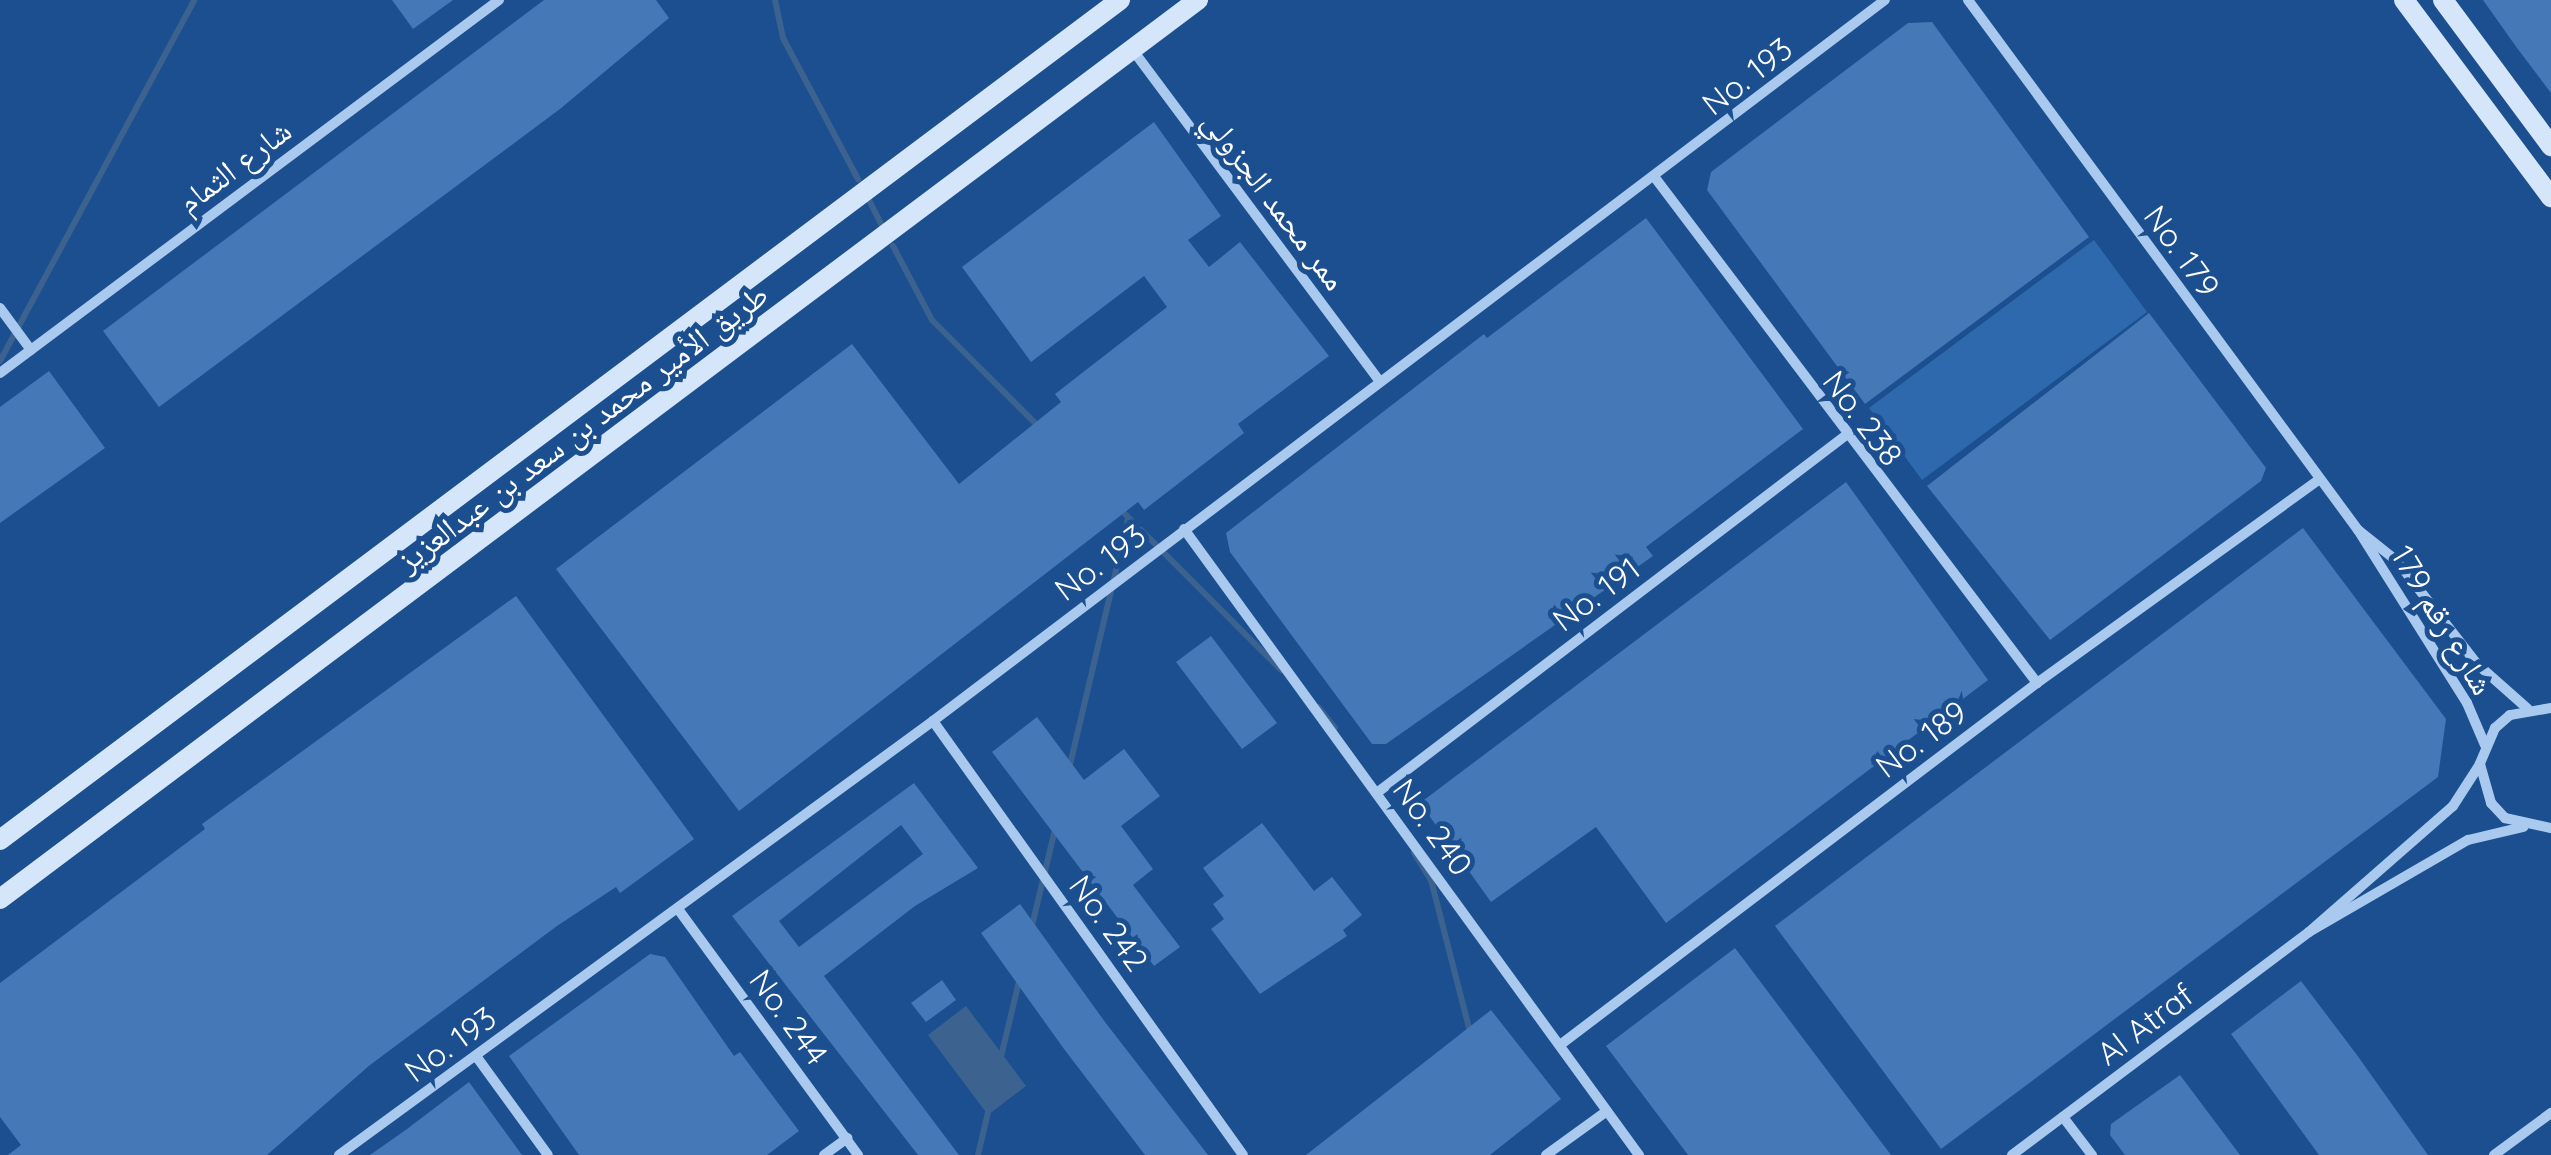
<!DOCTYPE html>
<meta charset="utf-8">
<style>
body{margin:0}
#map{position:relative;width:2551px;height:1155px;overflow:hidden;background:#1b4f8f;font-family:Quicksand,"Noto Naskh Arabic",sans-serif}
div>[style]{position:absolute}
.green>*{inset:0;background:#2e69ad}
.water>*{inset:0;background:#3c6290}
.stream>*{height:6px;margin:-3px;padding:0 3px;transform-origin:3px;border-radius:3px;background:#3c6290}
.building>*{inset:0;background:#4478b7}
.street>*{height:10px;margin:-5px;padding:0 5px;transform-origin:5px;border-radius:5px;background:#a9c9ee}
.secondary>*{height:20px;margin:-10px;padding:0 10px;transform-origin:10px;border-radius:10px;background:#d6e6fa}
span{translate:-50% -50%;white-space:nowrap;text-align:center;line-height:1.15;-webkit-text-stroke:10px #1b4f8f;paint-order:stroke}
.street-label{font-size:32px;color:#fff}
</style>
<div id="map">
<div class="green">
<div style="clip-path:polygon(2094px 240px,2147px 312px,1922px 480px,1869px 408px)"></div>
</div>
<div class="water">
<div style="clip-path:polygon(966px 1006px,1026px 1086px,988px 1115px,928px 1035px)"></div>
</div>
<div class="stream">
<div style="left:775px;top:0;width:39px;rotate:78deg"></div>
<div style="left:783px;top:38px;width:160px;rotate:62deg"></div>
<div style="left:870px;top:202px;width:25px;rotate:63deg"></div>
<div style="left:893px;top:246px;width:84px;rotate:62.2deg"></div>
<div style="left:932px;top:320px;width:154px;rotate:45deg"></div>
<div style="left:0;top:361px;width:410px;rotate:-61.7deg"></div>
<div style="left:1120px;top:509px;width:228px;rotate:45deg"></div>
<div style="left:1318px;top:707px;width:27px;rotate:51deg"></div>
<div style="left:1069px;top:769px;width:257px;rotate:-76.7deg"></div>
<div style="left:1414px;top:853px;width:32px;rotate:58deg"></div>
<div style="left:1431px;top:880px;width:161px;rotate:75.6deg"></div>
<div style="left:1031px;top:930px;width:108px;rotate:-76.6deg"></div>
<div style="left:1000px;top:1061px;width:82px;rotate:-76.6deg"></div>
<div style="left:978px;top:1155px;width:48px;rotate:-76.8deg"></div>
</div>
<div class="building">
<div style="clip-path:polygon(392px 0,453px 0,413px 29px)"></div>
<div style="clip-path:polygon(544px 0,656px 0,669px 18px,560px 109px,159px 407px,103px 331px)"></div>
<div style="clip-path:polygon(2483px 0,2551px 0,2551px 93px,2517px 48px)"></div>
<div style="clip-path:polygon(1932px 22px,2089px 237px,1865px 404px,1707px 190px,1711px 172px,1908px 23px)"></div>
<div style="clip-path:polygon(1154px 122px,1221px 216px,1188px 240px,1209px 267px,1240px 242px,1329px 356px,1238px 424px,1244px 433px,1144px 510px,1138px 502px,739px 811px,556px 569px,852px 344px,959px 484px,1061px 402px,1055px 394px,1167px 307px,1144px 276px,1031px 362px,962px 267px)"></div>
<div style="clip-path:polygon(1646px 218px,1803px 429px,1646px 547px,1653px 556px,1386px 744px,1372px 744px,1230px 552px,1226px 533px,1484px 334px,1487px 338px)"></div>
<div style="clip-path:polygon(2149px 313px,2266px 468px,2261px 481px,2050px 640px,1927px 486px)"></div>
<div style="clip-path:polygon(49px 371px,105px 448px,0 523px,0 407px)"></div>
<div style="clip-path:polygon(1846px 482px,1988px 680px,1666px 923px,1596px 827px,1491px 902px,1420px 803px)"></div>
<div style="clip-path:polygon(2303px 528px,2446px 719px,2438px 777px,1941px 1149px,1775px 926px)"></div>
<div style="clip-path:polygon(516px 596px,694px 839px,620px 893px,616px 887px,557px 926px,370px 1065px,267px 1155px,8px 1155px,21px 1145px,0 1117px,0 983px,205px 829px,202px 824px)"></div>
<div style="clip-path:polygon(1211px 636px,1277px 723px,1242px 749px,1176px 662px)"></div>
<div style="clip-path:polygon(1037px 717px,1084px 780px,1124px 749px,1160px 796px,1121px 826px,1153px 869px,1133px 885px,1180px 947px,1154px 966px,992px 752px)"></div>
<div style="clip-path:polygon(evenodd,914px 783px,978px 868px,915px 906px,824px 976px,959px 1155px,918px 1155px,732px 916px,914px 783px,901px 825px,923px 854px,799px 947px,779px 921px,901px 825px)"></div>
<div style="clip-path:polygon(1262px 823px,1314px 891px,1332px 877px,1362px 915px,1343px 930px,1347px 936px,1260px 994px,1211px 929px,1224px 919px,1213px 904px,1224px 896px,1203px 868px)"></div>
<div style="clip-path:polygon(1020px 904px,1105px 1022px,1208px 1155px,1145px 1155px,1064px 1049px,981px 933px)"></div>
<div style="clip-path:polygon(1735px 948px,1891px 1155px,1688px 1155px,1606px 1046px)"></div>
<div style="clip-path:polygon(650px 954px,665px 957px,734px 1056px,740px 1052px,799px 1131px,767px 1155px,579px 1155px,509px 1056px)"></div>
<div style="clip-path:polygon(942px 980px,956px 1000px,926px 1022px,911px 1003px)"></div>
<div style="clip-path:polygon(2301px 981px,2357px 1055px,2428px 1155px,2319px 1155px,2231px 1034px)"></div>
<div style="clip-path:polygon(1491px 1010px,1561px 1099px,1490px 1155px,1306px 1155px)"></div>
<div style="clip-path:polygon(2180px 1075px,2240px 1155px,2125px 1155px,2110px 1135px,2111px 1124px)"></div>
<div style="clip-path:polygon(469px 1082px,522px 1155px,370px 1155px,407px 1129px)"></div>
</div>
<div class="street">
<div style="left:1968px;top:0;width:658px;rotate:53.65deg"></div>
<div style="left:1132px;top:49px;width:413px;rotate:53.3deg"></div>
<div style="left:1656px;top:179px;width:632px;rotate:52.91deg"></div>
<div style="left:0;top:308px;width:52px;rotate:53.6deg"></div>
<div style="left:0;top:373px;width:623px;rotate:-36.78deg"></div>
<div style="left:1184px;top:529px;width:774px;rotate:53.99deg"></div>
<div style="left:2551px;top:708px;width:42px;rotate:170.3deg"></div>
<div style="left:2510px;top:715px;width:20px;rotate:139deg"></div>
<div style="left:2495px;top:728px;width:39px;rotate:113deg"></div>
<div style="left:2480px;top:764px;width:41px;rotate:74.2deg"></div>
<div style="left:2491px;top:803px;width:21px;rotate:47deg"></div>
<div style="left:2505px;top:818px;width:47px;rotate:12.3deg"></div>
<div style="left:933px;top:721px;width:533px;rotate:54.46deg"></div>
<div style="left:2485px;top:745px;width:46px;rotate:-113.2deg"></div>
<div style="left:2467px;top:703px;width:204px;rotate:-122.2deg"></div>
<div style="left:2358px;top:530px;width:50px;rotate:38.5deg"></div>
<div style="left:2397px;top:561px;width:129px;rotate:52.2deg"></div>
<div style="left:2476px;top:663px;width:69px;rotate:41.5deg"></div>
<div style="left:2480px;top:764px;width:50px;rotate:122.7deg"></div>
<div style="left:2453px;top:806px;width:191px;rotate:138.8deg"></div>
<div style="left:2309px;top:932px;width:184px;rotate:-30.1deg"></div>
<div style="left:2468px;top:840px;width:57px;rotate:-13.3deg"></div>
<div style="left:1378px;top:792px;width:587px;rotate:-37.32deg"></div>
<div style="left:678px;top:909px;width:305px;rotate:53.8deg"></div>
<div style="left:1560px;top:1045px;width:599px;rotate:-37.2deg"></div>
<div style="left:2037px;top:683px;width:347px;rotate:-35.8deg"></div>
<div style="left:476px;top:1056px;width:122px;rotate:54deg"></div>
<div style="left:2063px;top:1117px;width:48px;rotate:52.7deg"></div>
<div style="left:339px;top:1155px;width:736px;rotate:-36.15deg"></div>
<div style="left:933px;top:721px;width:1194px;rotate:-37.14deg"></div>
<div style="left:824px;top:1155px;width:29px;rotate:-36deg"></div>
<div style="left:1546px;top:1155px;width:75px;rotate:-35.8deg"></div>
<div style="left:2012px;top:1155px;width:371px;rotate:-36.9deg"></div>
<div style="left:2494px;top:1155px;width:71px;rotate:-36.4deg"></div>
</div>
<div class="secondary">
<div style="left:2404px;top:0;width:246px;rotate:53.3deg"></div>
<div style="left:2443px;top:0;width:182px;rotate:53.5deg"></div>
<div style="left:0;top:840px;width:1400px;rotate:-36.87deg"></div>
<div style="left:0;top:899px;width:1498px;rotate:-36.89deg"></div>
</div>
<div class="street-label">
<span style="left:1747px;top:76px;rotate:-38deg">No. 193</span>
<span style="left:234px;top:166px;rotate:-37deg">شارع الثمام</span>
<span style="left:1275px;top:200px;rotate:53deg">ممر محمد الجزولي</span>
<span style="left:2182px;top:251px;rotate:54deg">No. 179</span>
<span style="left:1863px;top:418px;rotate:53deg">No. 238</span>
<span style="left:582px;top:427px;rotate:-37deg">طريق الأمير محمد بن سعد بن عبدالعزيز</span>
<span style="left:1100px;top:562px;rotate:-37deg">No. 193</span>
<span style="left:1596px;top:594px;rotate:-37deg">No. 191</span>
<span style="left:2443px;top:620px;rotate:59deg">شارع رقم 179</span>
<span style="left:1921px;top:739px;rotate:-37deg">No. 189</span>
<span style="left:1433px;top:827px;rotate:54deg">No. 240</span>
<span style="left:1109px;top:923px;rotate:54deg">No. 242</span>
<span style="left:789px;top:1017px;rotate:54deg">No. 244</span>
<span style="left:2145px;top:1024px;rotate:-37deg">Al Atraf</span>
<span style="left:450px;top:1044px;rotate:-36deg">No. 193</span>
</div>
</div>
